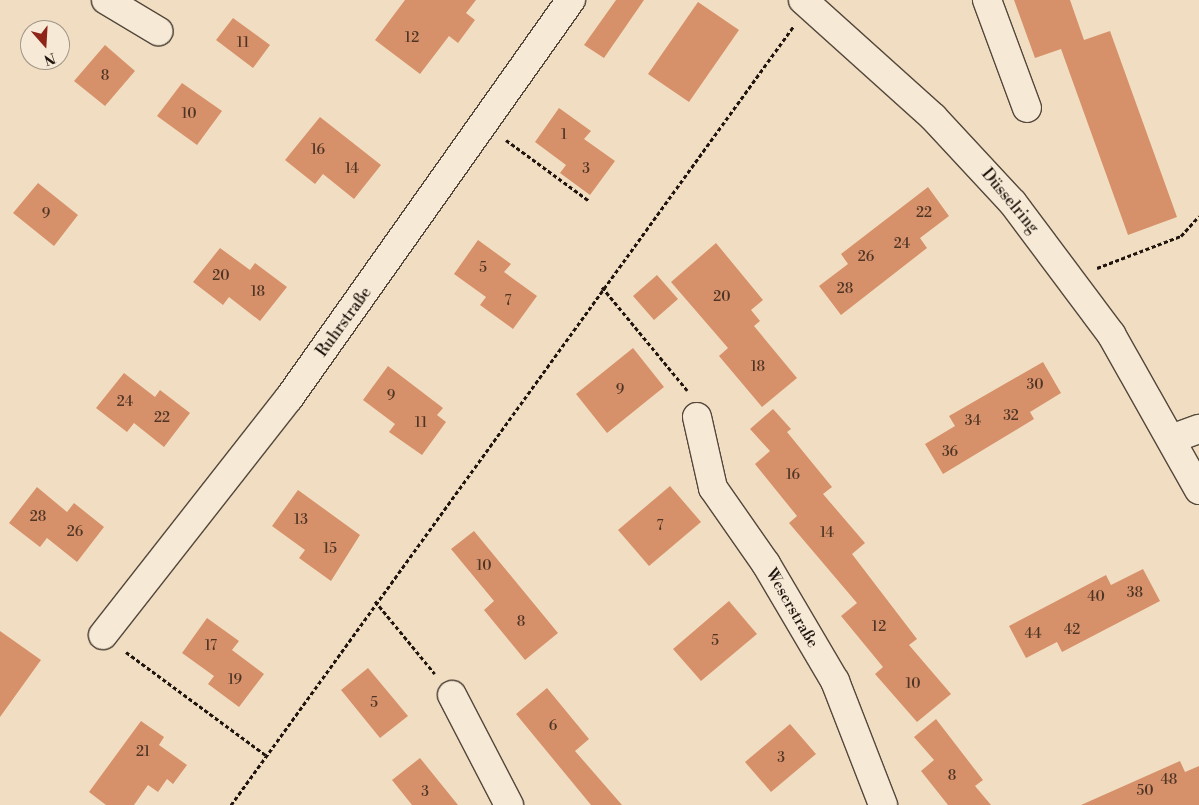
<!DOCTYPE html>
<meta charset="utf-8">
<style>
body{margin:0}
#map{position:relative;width:1199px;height:805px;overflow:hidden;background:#f1dec2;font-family:"Libre Bodoni",serif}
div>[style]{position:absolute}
.building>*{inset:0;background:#d7916a}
.path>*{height:3px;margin-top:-1.5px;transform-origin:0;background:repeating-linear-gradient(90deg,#20150e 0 4px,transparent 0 6.5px)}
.roads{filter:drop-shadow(1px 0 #54473b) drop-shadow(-1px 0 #54473b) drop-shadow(0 1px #54473b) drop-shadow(0 -1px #54473b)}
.minor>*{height:28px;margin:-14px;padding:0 14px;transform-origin:14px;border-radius:14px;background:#f6ead7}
span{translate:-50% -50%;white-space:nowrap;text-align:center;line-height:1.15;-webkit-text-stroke:5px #f6ead7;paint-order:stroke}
.number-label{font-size:14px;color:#4e3425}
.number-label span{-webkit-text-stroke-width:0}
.street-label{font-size:16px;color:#20150e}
.north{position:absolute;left:20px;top:20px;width:50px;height:50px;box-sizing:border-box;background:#f6ead7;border:1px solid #a09587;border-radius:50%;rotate:161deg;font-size:14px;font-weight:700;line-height:20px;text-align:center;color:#20150e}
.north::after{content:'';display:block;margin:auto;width:18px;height:22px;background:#8f2418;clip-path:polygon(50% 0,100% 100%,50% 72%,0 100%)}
</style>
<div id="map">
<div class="building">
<div style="clip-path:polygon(405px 0,476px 0,466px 13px,475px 20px,458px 43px,449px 36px,420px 74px,375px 40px)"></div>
<div style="clip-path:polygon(616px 0,644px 0,604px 58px,584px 45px)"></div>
<div style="clip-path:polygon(1014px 0,1070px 0,1084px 40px,1110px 31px,1177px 217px,1128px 235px,1061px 49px,1035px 58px)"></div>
<div style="clip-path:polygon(698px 2px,739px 30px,689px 102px,648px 74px)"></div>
<div style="clip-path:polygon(233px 18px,270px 45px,253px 68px,216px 40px)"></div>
<div style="clip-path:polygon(105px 45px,135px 71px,105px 106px,74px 81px)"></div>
<div style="clip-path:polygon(182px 83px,222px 111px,197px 145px,157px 116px)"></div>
<div style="clip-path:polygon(559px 108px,591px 131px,584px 139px,615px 161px,590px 195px,560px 173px,566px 165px,535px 142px)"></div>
<div style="clip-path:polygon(320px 117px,381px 165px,354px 199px,323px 174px,315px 184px,285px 160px)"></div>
<div style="clip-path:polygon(38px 183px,78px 215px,54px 246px,13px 213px)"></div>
<div style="clip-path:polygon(928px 187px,949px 216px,920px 238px,927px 248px,841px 315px,819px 286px,848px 264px,841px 254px)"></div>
<div style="clip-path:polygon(478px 240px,511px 264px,504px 272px,537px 296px,513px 329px,480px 305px,486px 297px,454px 274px)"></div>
<div style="clip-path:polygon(716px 243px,763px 300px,751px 310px,760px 321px,754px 326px,797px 378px,762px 407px,719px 356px,728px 348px,671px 282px)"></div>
<div style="clip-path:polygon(220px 248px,250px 270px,255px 263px,287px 287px,260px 321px,229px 297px,223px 305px,193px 282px)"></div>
<div style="clip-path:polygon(657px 275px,678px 299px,654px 320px,633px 296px)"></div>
<div style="clip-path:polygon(633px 348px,664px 387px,607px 433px,576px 394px)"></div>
<div style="clip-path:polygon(1043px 362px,1061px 393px,1030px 412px,1034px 419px,943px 474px,925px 444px,955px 426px,949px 416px)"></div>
<div style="clip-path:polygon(388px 366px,443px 408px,437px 415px,446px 422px,422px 455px,389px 432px,395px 424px,363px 400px)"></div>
<div style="clip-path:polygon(124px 373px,155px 397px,160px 390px,190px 413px,164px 447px,134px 423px,127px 432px,96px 408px)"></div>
<div style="clip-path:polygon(773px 409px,791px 429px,787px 432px,832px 487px,823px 494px,865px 543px,852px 554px,917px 639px,909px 645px,951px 694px,917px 722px,875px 674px,883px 667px,841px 616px,857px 603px,789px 523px,797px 516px,755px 464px,770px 451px,750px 429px)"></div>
<div style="clip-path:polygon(670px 486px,701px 522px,649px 566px,618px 530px)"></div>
<div style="clip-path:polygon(37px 487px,67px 512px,74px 503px,104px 527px,77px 562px,47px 538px,40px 547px,9px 523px)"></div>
<div style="clip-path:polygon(298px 490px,360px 535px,331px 581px,299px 558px,305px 550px,272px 526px)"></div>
<div style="clip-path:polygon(474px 531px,558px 633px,525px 660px,484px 610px,494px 601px,451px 549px)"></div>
<div style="clip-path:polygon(1143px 569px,1160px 601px,1062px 652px,1057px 642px,1026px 658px,1009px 626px,1106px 575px,1111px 585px)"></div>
<div style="clip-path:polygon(729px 601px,757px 634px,701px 681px,673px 649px)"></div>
<div style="clip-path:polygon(207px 618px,239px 641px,232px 650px,264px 674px,239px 707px,208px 684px,214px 676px,182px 653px)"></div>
<div style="clip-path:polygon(0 631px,41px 660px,0 717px)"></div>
<div style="clip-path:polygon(368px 668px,408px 716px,380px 738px,341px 690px)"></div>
<div style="clip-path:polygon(547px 688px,589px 739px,575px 751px,622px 805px,591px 805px,516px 714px)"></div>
<div style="clip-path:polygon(936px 719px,983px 780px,975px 786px,991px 805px,948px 805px,921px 771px,934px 760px,914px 737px)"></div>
<div style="clip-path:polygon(141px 721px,164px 737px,159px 745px,187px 765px,173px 784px,167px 779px,158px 792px,148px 785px,134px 805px,106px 805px,89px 792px)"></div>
<div style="clip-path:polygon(790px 724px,816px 754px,771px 792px,745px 762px)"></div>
<div style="clip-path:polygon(420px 758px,458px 805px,412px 805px,392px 780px)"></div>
<div style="clip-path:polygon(1180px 761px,1185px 772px,1199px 766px,1199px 805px,1081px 805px)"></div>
</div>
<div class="path">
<div style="left:506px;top:140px;width:102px;rotate:36.2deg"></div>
<div style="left:1097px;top:268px;width:90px;rotate:-20.9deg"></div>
<div style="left:1181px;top:236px;width:27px;rotate:-48deg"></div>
<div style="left:602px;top:287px;width:134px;rotate:50.5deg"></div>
<div style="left:375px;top:601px;width:94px;rotate:50.6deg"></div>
<div style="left:126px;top:652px;width:175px;rotate:36.4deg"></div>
<div style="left:231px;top:805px;width:960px;rotate:-54.16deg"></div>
</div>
<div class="roads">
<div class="minor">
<div style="left:106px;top:0;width:61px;rotate:30.8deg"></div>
<div style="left:803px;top:0;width:175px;rotate:42deg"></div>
<div style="left:933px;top:117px;width:117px;rotate:47.1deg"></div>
<div style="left:1013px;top:203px;width:164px;rotate:53.2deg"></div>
<div style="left:1111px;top:334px;width:179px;rotate:60.6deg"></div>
<div style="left:987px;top:0;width:115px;rotate:69.7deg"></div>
<div style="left:697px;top:417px;width:73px;rotate:77.3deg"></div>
<div style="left:713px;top:488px;width:93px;rotate:55.1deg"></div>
<div style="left:766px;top:564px;width:136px;rotate:59.5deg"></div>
<div style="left:835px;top:681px;width:133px;rotate:68.8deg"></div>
<div style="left:1174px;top:438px;width:27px;rotate:-20deg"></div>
<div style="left:103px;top:635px;width:301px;rotate:-51.9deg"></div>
<div style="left:289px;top:398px;width:488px;rotate:-54.7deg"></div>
<div style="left:452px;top:695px;width:124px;rotate:62.6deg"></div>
</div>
</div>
<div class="number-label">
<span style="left:412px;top:38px">12</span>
<span style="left:243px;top:43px">11</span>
<span style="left:105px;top:76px">8</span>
<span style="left:189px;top:114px">10</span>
<span style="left:564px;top:135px">1</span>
<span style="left:318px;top:150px">16</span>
<span style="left:352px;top:169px">14</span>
<span style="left:586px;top:169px">3</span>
<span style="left:924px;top:213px">22</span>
<span style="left:46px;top:214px">9</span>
<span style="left:902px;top:244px">24</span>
<span style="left:866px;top:257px">26</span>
<span style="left:483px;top:268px">5</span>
<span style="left:221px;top:276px">20</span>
<span style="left:845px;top:289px">28</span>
<span style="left:258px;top:292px">18</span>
<span style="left:722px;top:297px">20</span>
<span style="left:508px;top:301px">7</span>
<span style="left:758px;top:367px">18</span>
<span style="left:1035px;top:385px">30</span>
<span style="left:620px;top:390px">9</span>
<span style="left:391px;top:396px">9</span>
<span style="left:125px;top:402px">24</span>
<span style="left:1011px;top:416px">32</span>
<span style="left:162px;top:418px">22</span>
<span style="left:973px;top:421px">34</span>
<span style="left:421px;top:423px">11</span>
<span style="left:950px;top:452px">36</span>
<span style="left:793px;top:475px">16</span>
<span style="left:38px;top:517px">28</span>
<span style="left:301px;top:520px">13</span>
<span style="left:660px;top:526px">7</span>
<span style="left:75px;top:532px">26</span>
<span style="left:827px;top:533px">14</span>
<span style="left:330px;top:549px">15</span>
<span style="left:484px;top:566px">10</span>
<span style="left:1135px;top:593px">38</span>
<span style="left:1096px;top:597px">40</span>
<span style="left:521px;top:622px">8</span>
<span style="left:879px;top:627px">12</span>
<span style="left:1072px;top:630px">42</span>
<span style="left:1033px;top:634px">44</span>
<span style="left:715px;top:641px">5</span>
<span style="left:211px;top:646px">17</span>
<span style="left:235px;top:680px">19</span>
<span style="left:913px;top:684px">10</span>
<span style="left:374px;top:703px">5</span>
<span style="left:553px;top:726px">6</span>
<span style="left:143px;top:752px">21</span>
<span style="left:781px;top:758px">3</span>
<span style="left:952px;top:776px">8</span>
<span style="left:1169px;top:780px">48</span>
<span style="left:1145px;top:791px">50</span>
<span style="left:425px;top:792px">3</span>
</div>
<div class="street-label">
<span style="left:1010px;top:201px;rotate:50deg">Düsselring</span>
<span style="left:344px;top:322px;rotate:-54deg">Ruhrstraße</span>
<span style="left:792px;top:608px;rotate:60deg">Weserstraße</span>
</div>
<div class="north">N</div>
</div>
